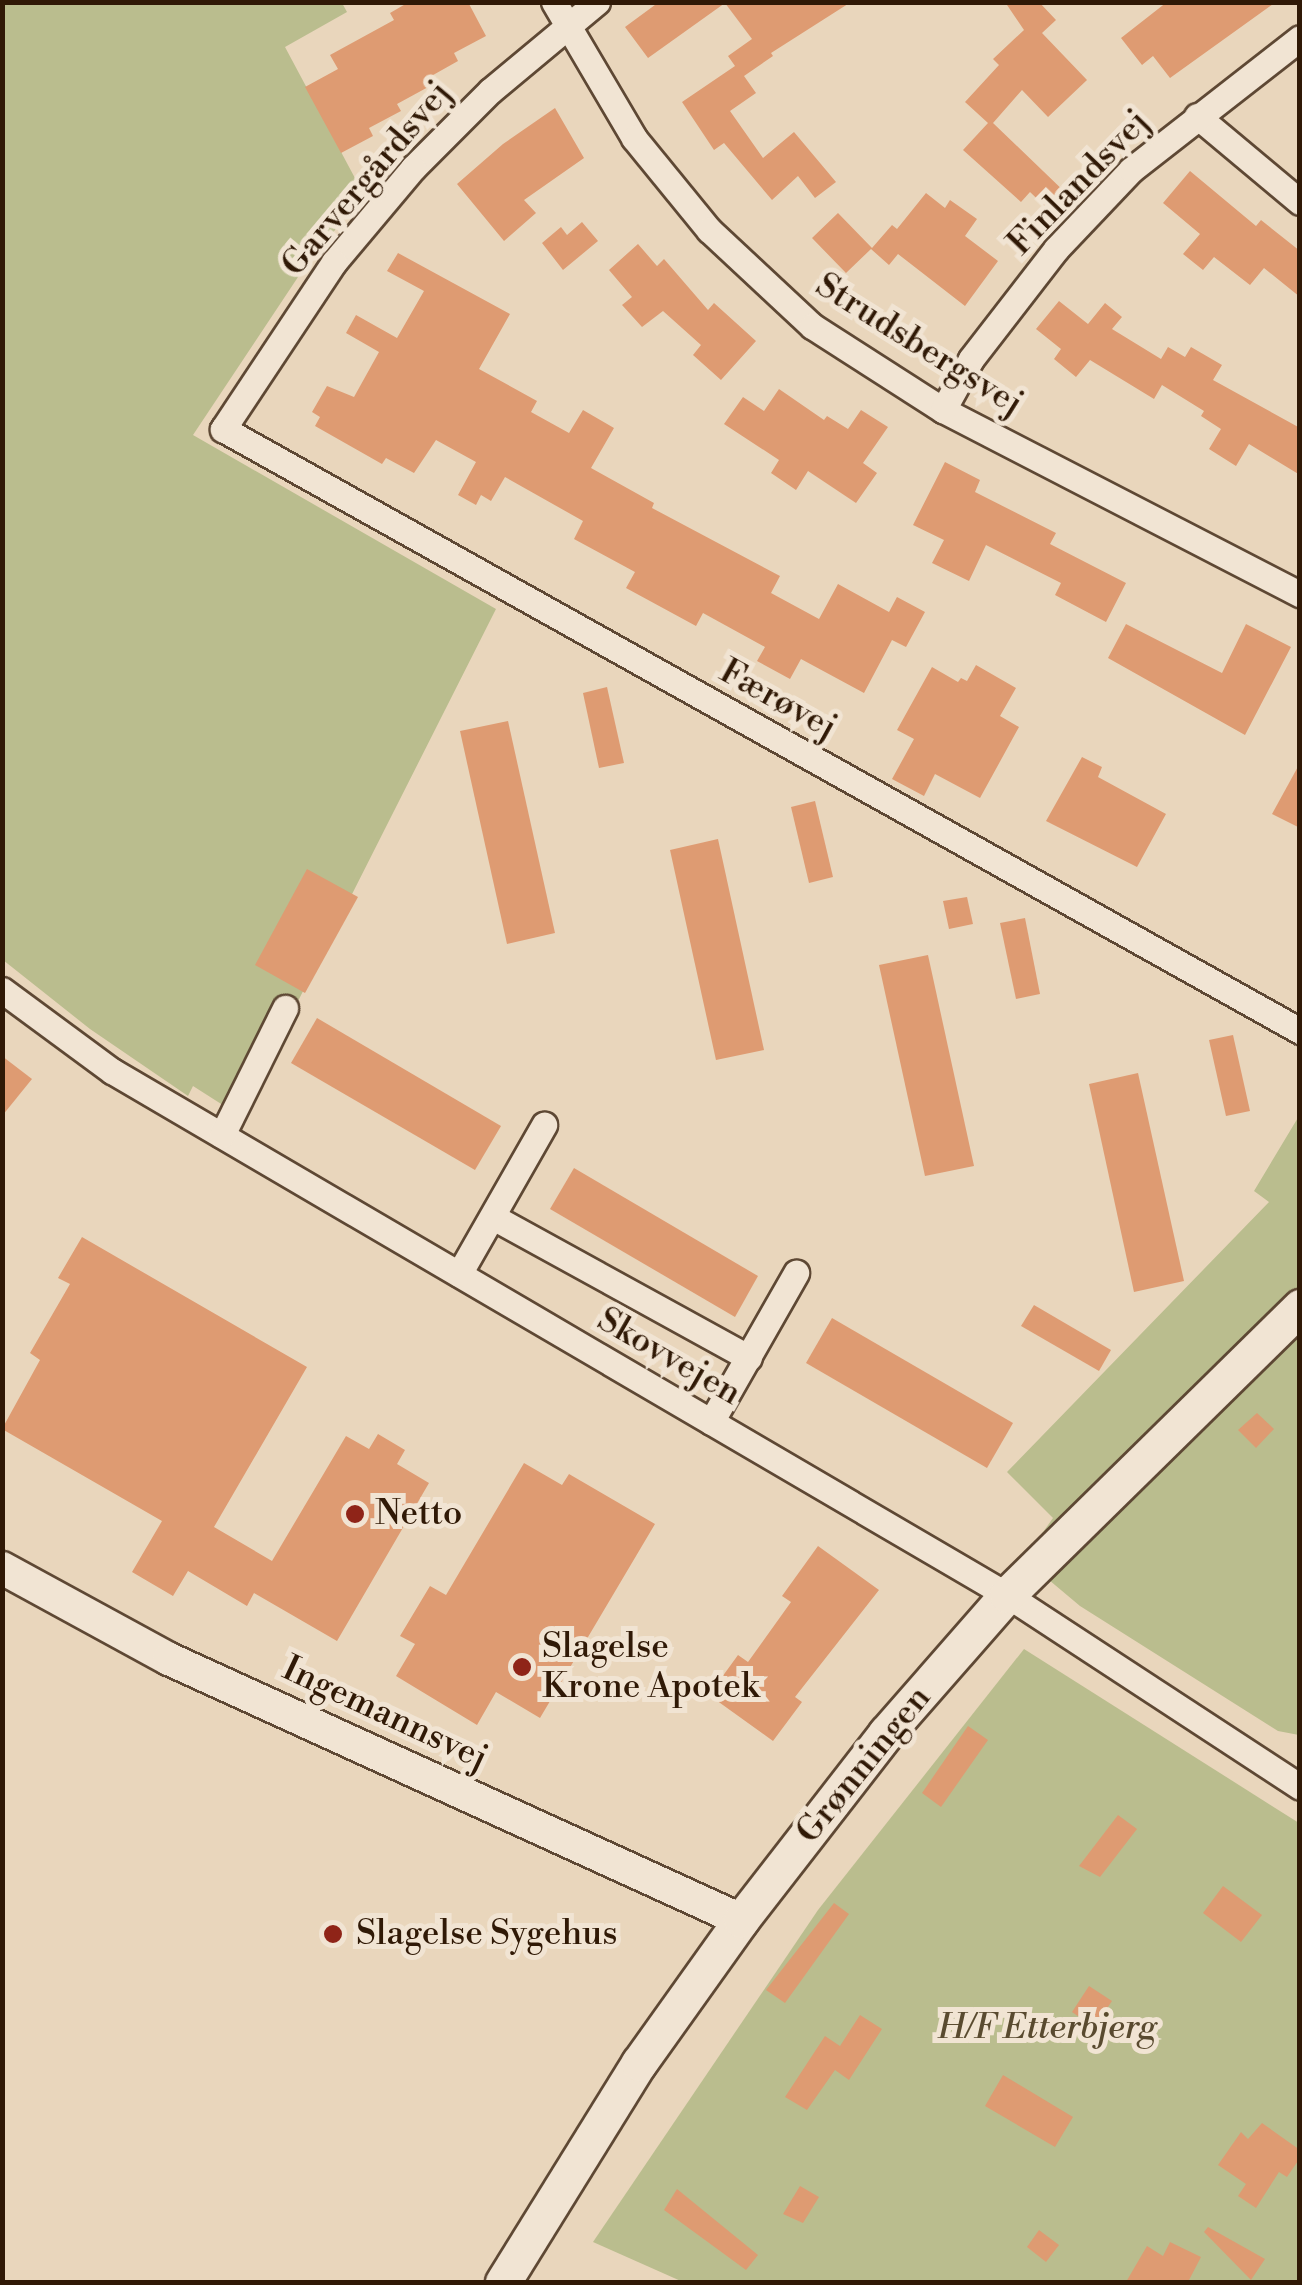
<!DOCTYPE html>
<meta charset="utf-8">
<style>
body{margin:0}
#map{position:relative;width:1302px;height:2285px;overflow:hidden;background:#e9d6bc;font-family:"Libre Bodoni",serif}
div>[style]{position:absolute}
.green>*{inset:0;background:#babd8e}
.building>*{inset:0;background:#de9b72}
.roads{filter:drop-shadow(2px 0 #5e4834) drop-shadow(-2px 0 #5e4834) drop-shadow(0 2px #5e4834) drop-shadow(0 -2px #5e4834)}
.minor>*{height:25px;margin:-12.5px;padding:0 12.5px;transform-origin:12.5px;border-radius:12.5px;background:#f1e4d3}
.tertiary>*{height:32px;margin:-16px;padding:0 16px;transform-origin:16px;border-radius:16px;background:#f1e4d3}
.secondary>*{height:35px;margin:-17.5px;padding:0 17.5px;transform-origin:17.5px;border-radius:17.5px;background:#f1e4d3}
.dots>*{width:28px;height:28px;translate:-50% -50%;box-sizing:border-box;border:5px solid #f1e4d3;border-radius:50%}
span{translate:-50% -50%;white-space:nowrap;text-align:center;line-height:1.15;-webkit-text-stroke:10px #f1e4d3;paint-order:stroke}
.street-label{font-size:35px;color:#301906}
.poi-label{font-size:35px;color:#301906}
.left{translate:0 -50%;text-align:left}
.park-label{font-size:35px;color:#594a2f;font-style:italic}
.frame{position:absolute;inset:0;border:5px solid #301906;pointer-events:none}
</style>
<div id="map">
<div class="green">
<div style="clip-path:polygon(2px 3px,342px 3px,347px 12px,285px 47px,364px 195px,306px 265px,193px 435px,496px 609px,240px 1116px,193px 1086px,188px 1096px,90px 1029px,3px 960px)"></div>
<div style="clip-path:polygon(1299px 1116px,1299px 1735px,1278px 1731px,1080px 1606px,1024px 1559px,1053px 1518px,1007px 1472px,1269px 1202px,1254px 1191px)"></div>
<div style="clip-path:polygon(1024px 1649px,1299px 1823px,1299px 2282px,683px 2282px,593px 2242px,818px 1910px)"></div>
</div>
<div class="building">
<div style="clip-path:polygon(409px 2px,468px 2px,486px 36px,454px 53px,458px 61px,426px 79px,430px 86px,397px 104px,401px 111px,369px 128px,373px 136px,341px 153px,305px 87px,338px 69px,330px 55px,394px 20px,390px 13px)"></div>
<div style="clip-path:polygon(659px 2px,851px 2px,771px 53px,773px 56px,744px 76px,756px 93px,730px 111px,763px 158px,794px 132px,836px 182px,815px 198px,798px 176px,772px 200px,724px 143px,714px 150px,682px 102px,735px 66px,728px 56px,752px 39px,725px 3px,648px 58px,625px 27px)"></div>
<div style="clip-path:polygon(1005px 2px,1039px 2px,1056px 20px,1042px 33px,1087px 80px,1048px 117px,1022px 90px,993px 123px,1070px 197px,1054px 215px,1030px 192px,1021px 202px,963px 150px,988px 123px,965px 102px,999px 65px,993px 59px,1024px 30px)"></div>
<div style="clip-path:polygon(1167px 2px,1276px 2px,1170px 78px,1153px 56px,1142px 65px,1121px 38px)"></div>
<div style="clip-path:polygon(555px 108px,584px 158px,524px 200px,536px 213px,504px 241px,457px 184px,503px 144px)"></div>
<div style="clip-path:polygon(1190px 171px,1256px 226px,1261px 220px,1300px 251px,1300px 297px,1264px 268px,1250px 285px,1214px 257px,1203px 270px,1183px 254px,1200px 234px,1163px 203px)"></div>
<div style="clip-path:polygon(926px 193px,945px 208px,950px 200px,977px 219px,965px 236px,998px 261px,965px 306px,898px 254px,889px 265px,871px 249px,846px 273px,812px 238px,838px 213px,872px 248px,892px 225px,897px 229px)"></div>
<div style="clip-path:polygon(582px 222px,598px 241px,563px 270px,542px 243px,561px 227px,567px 235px)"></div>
<div style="clip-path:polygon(638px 244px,657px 266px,664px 259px,708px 310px,714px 303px,756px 341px,721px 380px,693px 355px,701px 345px,663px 311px,642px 327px,622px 305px,632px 297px,609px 270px)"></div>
<div style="clip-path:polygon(398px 253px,510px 314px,479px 369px,537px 401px,531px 412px,569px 433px,583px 410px,614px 428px,591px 468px,654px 503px,652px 508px,780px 576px,771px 593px,819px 619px,838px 584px,889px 612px,897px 597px,925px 612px,906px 647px,892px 640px,864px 693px,801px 659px,790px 679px,757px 661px,765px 647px,703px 613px,696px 626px,626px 588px,635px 572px,574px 539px,583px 521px,505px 477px,491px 501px,481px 495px,476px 505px,458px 495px,476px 462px,436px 440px,414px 473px,386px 458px,382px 464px,315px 426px,320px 417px,312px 412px,327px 386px,354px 397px,379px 352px,346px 333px,356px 315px,397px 338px,424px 291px,387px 271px)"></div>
<div style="clip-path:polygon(1059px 301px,1088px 324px,1105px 303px,1122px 317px,1112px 329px,1161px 359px,1168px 347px,1185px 357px,1191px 347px,1222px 365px,1213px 380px,1300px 428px,1300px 475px,1249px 444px,1236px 466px,1209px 449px,1221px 429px,1201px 416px,1204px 411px,1162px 385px,1154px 399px,1090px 360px,1076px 377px,1054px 359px,1061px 349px,1036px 329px)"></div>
<div style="clip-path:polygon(779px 389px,824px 420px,827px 416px,848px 429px,861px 410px,888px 427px,863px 463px,877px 473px,856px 503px,808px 471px,796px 490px,771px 473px,779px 460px,724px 424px,743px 397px,764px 411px)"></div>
<div style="clip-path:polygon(945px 462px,980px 480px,975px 492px,1056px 533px,1050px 544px,1126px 583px,1106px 622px,1055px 595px,1061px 583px,986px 545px,969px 581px,932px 563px,944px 540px,913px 525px)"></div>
<div style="clip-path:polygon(1126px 624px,1222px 673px,1246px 624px,1291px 647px,1245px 735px,1108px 658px)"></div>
<div style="clip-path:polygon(976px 665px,1016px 688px,1000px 716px,1019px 727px,980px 798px,935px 774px,924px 796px,892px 779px,914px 739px,897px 730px,932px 667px,958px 682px,961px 678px,967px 681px)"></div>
<div style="clip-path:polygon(607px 687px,624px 763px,599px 768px,583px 693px)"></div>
<div style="clip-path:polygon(508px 721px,555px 933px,507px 944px,460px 731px)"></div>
<div style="clip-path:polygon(1082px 757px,1102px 767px,1098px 777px,1166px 814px,1137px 867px,1046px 821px)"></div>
<div style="clip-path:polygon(1300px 763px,1300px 828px,1272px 814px)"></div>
<div style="clip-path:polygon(815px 801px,833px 877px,809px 883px,791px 807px)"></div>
<div style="clip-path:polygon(718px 839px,764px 1050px,716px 1060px,670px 850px)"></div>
<div style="clip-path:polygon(307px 869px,358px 897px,305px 993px,255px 965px)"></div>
<div style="clip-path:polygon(967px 897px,973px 924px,949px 929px,943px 901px)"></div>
<div style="clip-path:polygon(1025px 918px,1040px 994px,1016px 999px,1000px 923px)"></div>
<div style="clip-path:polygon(928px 955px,974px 1166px,925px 1176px,879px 965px)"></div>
<div style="clip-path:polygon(317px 1018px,501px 1126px,475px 1170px,291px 1063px)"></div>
<div style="clip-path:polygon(1233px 1035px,1250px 1111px,1226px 1116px,1209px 1040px)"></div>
<div style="clip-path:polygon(2px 1056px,32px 1079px,2px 1116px)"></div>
<div style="clip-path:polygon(1138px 1073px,1184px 1281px,1134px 1292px,1089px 1084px)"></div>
<div style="clip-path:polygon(574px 1168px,758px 1276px,735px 1317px,550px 1209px)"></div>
<div style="clip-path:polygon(82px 1237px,307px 1367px,214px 1527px,272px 1561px,346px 1436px,369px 1449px,378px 1434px,405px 1450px,397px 1464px,429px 1483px,337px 1641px,254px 1593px,247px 1606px,188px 1571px,173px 1596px,132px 1572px,162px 1521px,2px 1429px,40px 1360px,30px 1353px,70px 1284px,58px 1278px)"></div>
<div style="clip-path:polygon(1034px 1305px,1111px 1350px,1099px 1371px,1021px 1326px)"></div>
<div style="clip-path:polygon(832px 1318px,1013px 1423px,987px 1468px,806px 1363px)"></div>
<div style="clip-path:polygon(1257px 1413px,1274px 1429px,1256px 1448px,1238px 1430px)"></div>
<div style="clip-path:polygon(524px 1463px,562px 1485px,569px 1474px,655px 1524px,540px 1718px,496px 1692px,477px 1725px,396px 1676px,415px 1644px,400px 1636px,430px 1586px,446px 1595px)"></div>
<div style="clip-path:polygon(818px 1546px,879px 1590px,795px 1697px,802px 1702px,773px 1741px,709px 1695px,738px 1655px,748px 1662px,791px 1602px,782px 1596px)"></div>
<div style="clip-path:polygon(968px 1726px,988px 1740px,941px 1807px,922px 1793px)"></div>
<div style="clip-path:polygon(1118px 1815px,1137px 1829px,1100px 1877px,1079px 1866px)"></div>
<div style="clip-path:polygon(1223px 1886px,1262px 1915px,1241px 1942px,1203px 1913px)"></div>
<div style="clip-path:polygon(834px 1903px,849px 1914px,785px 2003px,766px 1990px)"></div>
<div style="clip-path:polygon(1089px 1986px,1112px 2001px,1094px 2027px,1072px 2012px)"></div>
<div style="clip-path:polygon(860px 2015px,882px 2029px,849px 2080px,835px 2070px,807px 2110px,785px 2097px,825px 2036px,840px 2046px)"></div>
<div style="clip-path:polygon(1003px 2075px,1073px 2117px,1055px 2147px,985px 2106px)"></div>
<div style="clip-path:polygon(1262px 2123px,1300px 2150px,1300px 2158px,1287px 2177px,1279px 2172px,1256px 2208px,1238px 2196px,1246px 2184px,1218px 2165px,1241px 2132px,1248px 2139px)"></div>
<div style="clip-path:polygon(800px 2186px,819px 2197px,803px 2223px,783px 2214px)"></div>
<div style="clip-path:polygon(677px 2189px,758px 2255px,746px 2270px,664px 2210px)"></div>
<div style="clip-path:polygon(1208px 2227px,1265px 2259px,1251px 2280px,1204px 2232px)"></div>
<div style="clip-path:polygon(1039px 2230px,1059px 2245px,1046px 2262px,1027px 2247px)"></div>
<div style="clip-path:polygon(1170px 2242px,1201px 2257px,1188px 2282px,1126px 2282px,1147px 2246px,1163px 2256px)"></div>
</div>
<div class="roads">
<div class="minor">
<div style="left:554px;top:2px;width:158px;rotate:59.5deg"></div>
<div style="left:634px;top:138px;width:119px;rotate:50.8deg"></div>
<div style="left:709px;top:230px;width:141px;rotate:43deg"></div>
<div style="left:812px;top:326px;width:156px;rotate:32.7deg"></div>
<div style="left:943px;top:410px;width:402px;rotate:27.3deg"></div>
<div style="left:597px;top:2px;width:139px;rotate:140.2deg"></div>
<div style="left:490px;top:91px;width:109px;rotate:135deg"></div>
<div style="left:413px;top:168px;width:123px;rotate:130deg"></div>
<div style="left:334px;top:262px;width:201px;rotate:123.6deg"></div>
<div style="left:223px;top:429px;width:1234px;rotate:29.2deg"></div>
<div style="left:1197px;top:116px;width:134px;rotate:39.9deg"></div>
<div style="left:943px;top:410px;width:58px;rotate:-61.2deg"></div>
<div style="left:971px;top:359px;width:139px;rotate:-52.3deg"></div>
<div style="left:1056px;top:249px;width:109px;rotate:-46.5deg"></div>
<div style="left:1131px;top:170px;width:214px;rotate:-38deg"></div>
<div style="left:2px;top:990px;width:137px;rotate:36.4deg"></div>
<div style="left:112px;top:1071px;width:1037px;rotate:30.35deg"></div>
<div style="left:1007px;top:1595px;width:350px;rotate:33.2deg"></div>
<div style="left:222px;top:1135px;width:142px;rotate:-63.6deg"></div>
<div style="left:493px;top:1217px;width:292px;rotate:28.8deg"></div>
<div style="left:459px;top:1274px;width:172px;rotate:-60.3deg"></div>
<div style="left:711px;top:1422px;width:172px;rotate:-60.3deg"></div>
</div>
<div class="tertiary">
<div style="left:2px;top:1568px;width:190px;rotate:28.6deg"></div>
<div style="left:169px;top:1659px;width:629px;rotate:24.53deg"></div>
</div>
<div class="secondary">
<div style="left:503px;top:2282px;width:258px;rotate:-58.2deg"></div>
<div style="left:639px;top:2063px;width:176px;rotate:-54.5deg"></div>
<div style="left:741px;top:1920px;width:237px;rotate:-52.2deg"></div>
<div style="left:886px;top:1733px;width:184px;rotate:-48.8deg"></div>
<div style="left:1007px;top:1595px;width:411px;rotate:-44.5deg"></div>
</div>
</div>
<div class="dots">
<div style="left:355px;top:1514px;background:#8f2418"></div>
<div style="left:522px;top:1667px;background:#8f2418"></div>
<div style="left:333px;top:1934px;background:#8f2418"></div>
</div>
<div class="street-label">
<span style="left:367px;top:179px;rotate:-50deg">Garvergårdsvej</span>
<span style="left:1079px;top:183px;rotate:-46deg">Finlandsvej</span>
<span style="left:919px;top:345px;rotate:32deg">Strudsbergsvej</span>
<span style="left:778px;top:700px;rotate:29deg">Færøvej</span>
<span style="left:669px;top:1357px;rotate:30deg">Skovvejen</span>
<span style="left:385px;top:1714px;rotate:25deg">Ingemannsvej</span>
<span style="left:864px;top:1765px;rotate:-51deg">Grønningen</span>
</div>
<div class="poi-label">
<span class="left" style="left:375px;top:1514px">Netto</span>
<span class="left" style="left:542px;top:1667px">Slagelse<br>Krone Apotek</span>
<span class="left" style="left:356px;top:1934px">Slagelse Sygehus</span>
</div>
<div class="park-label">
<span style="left:1047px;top:2028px">H/F Etterbjerg</span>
</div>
<div class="frame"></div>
</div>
